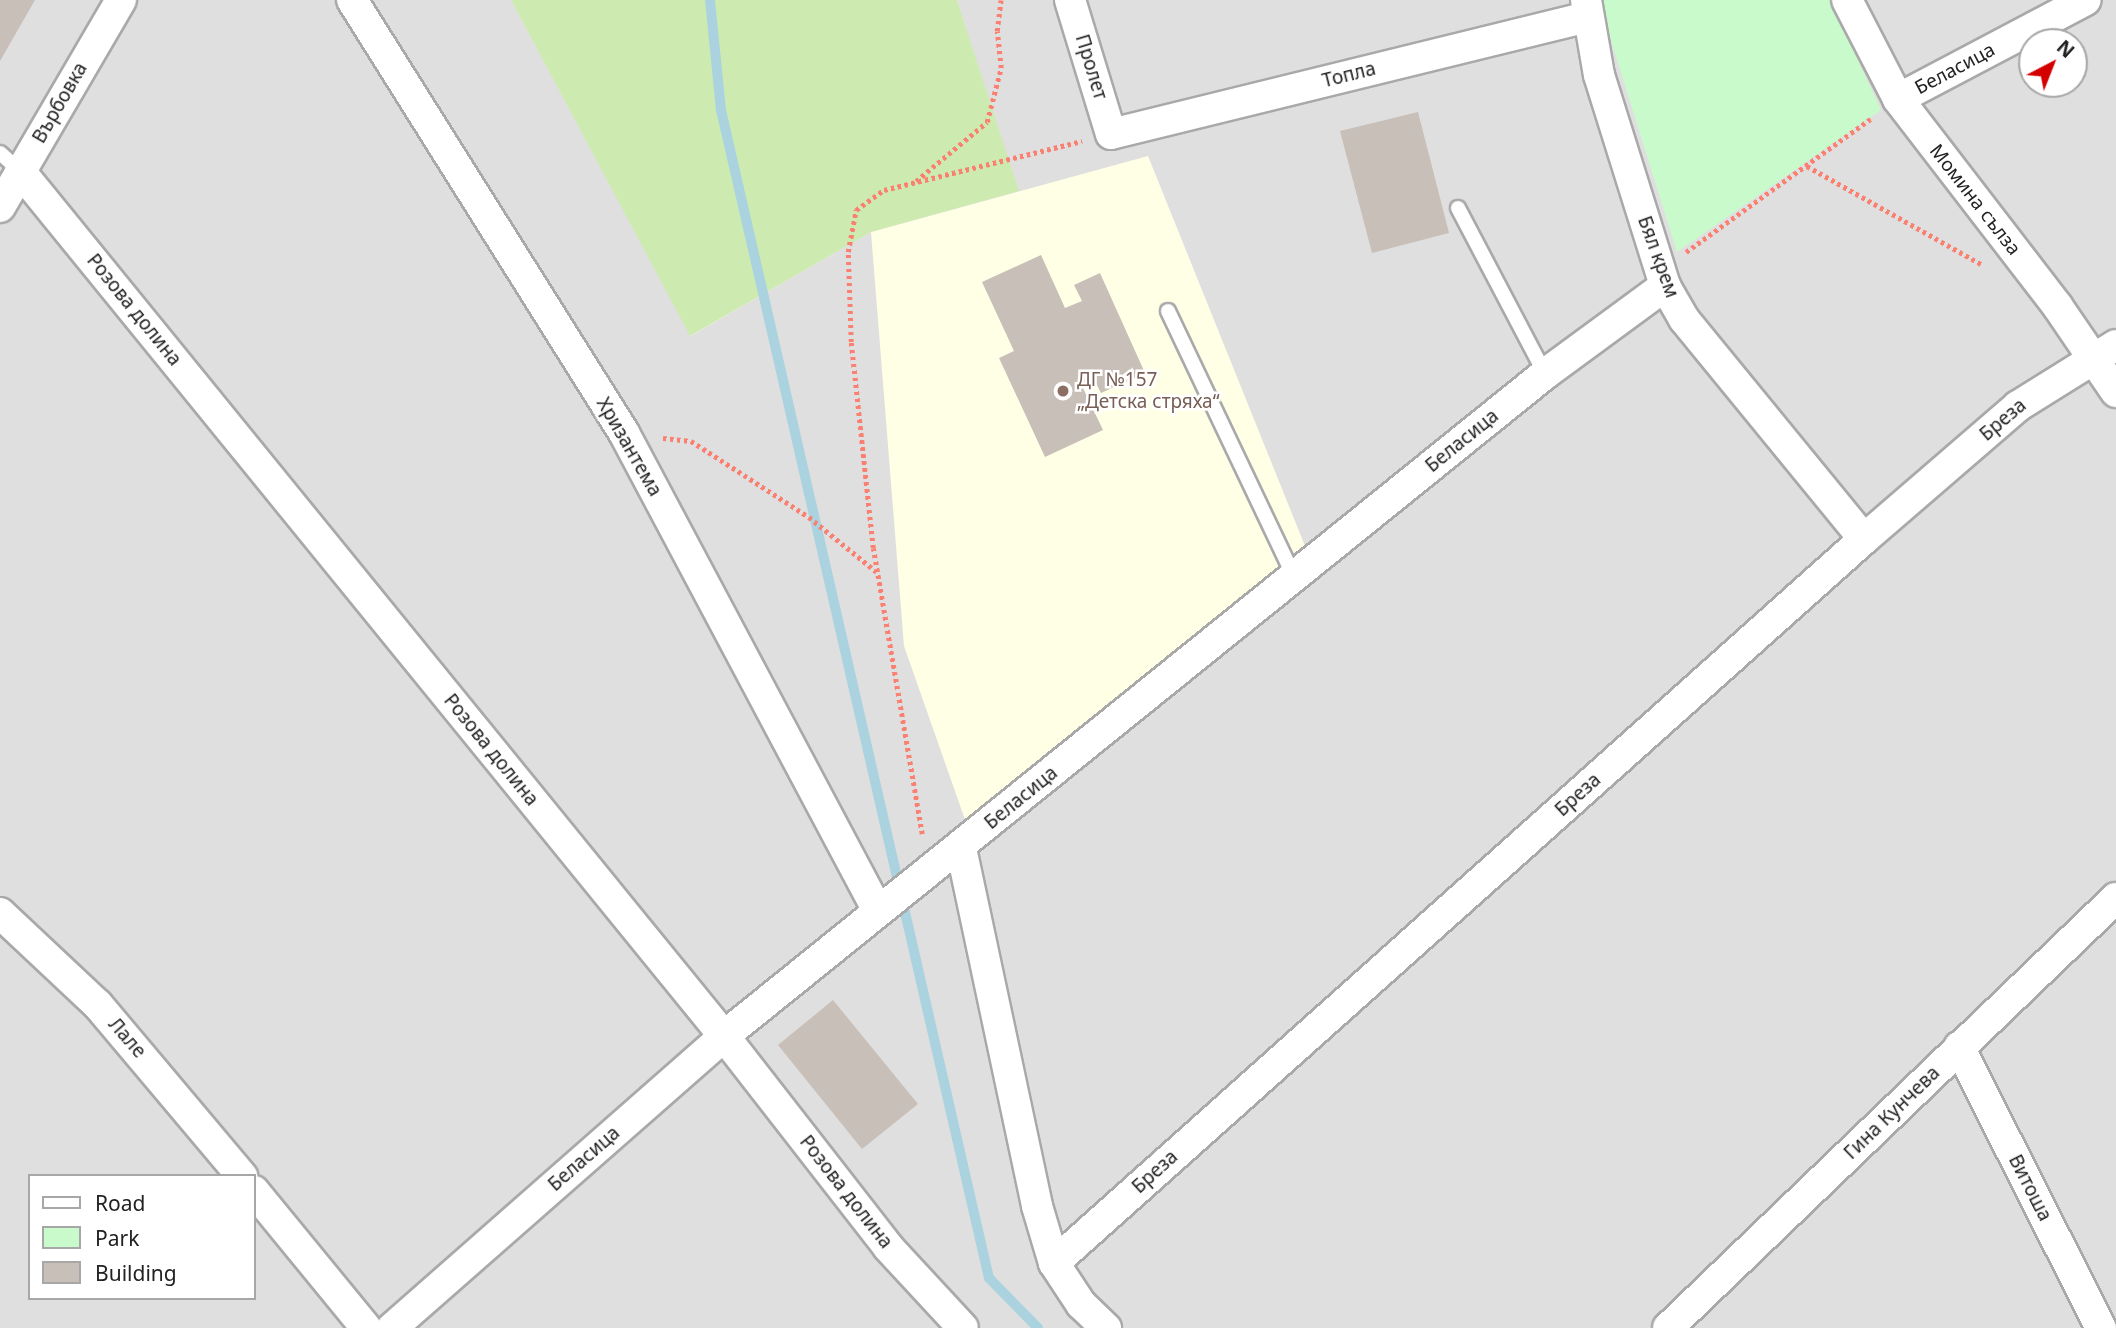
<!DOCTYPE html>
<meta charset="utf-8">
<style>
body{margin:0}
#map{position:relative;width:2116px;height:1328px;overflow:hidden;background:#f2efe9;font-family:"Noto Sans",sans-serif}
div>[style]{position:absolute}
.residential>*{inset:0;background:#e0dfdf}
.education>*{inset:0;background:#ffffe5}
.grass>*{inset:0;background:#cdebb0}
.park>*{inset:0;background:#c8facc}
.stream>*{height:10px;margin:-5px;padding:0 5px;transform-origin:5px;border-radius:5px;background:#aad3df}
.building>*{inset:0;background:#c7bfb8}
.path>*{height:4.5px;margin-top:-2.25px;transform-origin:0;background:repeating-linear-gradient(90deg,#fa8072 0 3.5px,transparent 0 7px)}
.roads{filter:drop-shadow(2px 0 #a9a9a9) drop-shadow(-2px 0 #a9a9a9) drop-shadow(0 2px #a9a9a9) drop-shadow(0 -2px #a9a9a9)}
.service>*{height:14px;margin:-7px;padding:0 7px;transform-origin:7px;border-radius:7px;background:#fff}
.minor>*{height:30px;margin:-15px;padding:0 15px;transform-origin:15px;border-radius:15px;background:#fff}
.dots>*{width:19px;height:19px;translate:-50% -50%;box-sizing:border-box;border:4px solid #fff;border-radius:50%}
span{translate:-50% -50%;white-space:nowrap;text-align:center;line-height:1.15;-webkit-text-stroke:5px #fff;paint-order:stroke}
.street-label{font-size:19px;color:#222}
.education-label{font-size:19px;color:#785e54}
.left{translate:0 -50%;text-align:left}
.legend{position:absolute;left:28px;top:1174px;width:228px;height:126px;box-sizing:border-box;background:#fff;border:2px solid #a7a7a7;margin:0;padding:9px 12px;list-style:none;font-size:21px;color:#222}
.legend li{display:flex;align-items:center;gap:14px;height:35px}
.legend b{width:35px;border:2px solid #a7a7a7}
.north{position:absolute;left:2018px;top:28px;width:70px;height:70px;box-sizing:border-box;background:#fff;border:2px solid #a7a7a7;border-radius:50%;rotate:42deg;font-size:19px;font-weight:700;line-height:28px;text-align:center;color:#222}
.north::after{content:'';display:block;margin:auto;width:24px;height:32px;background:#d40000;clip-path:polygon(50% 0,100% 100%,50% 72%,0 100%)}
</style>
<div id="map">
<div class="residential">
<div style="clip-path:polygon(evenodd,0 0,511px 0,691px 336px,871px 232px,1018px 191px,957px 0,2116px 0,2116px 1328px,0 1328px,0 0,2032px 42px,2074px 42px,2074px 84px,2032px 84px,2032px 42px,0 0,30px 1176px,254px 1176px,254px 1298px,30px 1298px,30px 1176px)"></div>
</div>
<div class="education">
<div style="clip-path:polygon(1148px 156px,1307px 551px,969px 831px,904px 646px,871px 232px)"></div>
</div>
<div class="grass">
<div style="clip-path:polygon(511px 0,957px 0,1019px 191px,871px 232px,690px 336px)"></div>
</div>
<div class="park">
<div style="clip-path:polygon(1602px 0,1830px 0,1881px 110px,1677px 252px,1604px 18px)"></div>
</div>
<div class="stream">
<div style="left:710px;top:0;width:111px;rotate:84.3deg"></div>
<div style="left:721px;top:110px;width:1198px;rotate:77.08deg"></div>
<div style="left:989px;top:1278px;width:70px;rotate:45.6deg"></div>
</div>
<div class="building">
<div style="clip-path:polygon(0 0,35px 0,0 61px)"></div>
<div style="clip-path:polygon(1418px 112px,1449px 233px,1372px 253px,1340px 131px)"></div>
<div style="clip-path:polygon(1041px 255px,1065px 308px,1082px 301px,1074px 285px,1100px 273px,1145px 373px,1101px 393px,1094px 379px,1081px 384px,1103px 430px,1045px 457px,999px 358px,1014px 351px,982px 282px)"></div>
<div style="clip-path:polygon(833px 1000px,918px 1104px,862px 1149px,778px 1045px)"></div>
</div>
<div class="path">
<div style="left:1807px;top:166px;width:202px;rotate:29.4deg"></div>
<div style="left:916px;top:181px;width:92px;rotate:-39.7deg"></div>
<div style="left:987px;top:122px;width:56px;rotate:-75.5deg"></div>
<div style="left:1001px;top:68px;width:37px;rotate:-96deg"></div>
<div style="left:997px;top:31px;width:31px;rotate:-83deg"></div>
<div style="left:1686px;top:252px;width:229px;rotate:-35.8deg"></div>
<div style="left:663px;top:438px;width:28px;rotate:6deg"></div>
<div style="left:691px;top:441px;width:140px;rotate:32.8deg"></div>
<div style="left:809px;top:517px;width:87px;rotate:39deg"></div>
<div style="left:922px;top:834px;width:290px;rotate:-99.7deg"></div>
<div style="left:873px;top:548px;width:207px;rotate:-96.1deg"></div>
<div style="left:851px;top:342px;width:90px;rotate:-91.9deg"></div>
<div style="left:848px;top:252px;width:43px;rotate:-79.2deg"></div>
<div style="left:856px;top:210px;width:34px;rotate:-36deg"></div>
<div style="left:884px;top:190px;width:204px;rotate:-13.9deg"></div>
</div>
<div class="roads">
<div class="service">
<div style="left:0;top:153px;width:27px;rotate:42deg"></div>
<div style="left:1458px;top:208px;width:187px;rotate:62.3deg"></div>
<div style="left:1168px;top:311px;width:293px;rotate:64.6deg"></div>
</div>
<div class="minor">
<div style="left:352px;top:0;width:511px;rotate:57.86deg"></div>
<div style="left:624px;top:433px;width:541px;rotate:62.01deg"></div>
<div style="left:1070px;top:0;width:140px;rotate:73deg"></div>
<div style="left:1111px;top:134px;width:490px;rotate:-13.8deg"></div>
<div style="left:1586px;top:0;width:76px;rotate:80.2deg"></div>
<div style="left:1599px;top:75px;width:221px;rotate:72.6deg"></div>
<div style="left:1665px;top:286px;width:38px;rotate:60deg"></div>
<div style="left:1684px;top:319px;width:284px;rotate:50.7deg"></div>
<div style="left:1847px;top:0;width:111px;rotate:62.7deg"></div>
<div style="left:1898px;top:99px;width:262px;rotate:52.4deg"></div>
<div style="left:2058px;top:307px;width:103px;rotate:55.7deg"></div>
<div style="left:1898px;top:99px;width:212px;rotate:-27.8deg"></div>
<div style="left:20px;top:171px;width:1115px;rotate:50.86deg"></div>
<div style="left:724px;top:1036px;width:267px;rotate:52.1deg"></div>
<div style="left:888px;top:1247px;width:110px;rotate:47.2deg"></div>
<div style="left:0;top:207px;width:240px;rotate:-59.7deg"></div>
<div style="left:961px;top:848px;width:366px;rotate:78deg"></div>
<div style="left:1037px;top:1206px;width:59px;rotate:73.4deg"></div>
<div style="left:1054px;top:1263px;width:49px;rotate:56.6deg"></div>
<div style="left:1081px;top:1304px;width:35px;rotate:44deg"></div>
<div style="left:0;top:913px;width:134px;rotate:43.2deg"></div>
<div style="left:98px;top:1005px;width:224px;rotate:49.9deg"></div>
<div style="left:1959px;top:1047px;width:315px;rotate:63.2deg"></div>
<div style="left:254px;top:1191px;width:177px;rotate:50.7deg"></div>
<div style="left:1054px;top:1263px;width:1086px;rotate:-41.79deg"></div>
<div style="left:1864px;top:539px;width:203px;rotate:-40.8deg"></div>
<div style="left:2018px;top:406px;width:115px;rotate:-31.9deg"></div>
<div style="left:392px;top:1328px;width:442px;rotate:-41.3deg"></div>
<div style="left:724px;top:1036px;width:1055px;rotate:-38.88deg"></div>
<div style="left:1545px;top:374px;width:149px;rotate:-36.3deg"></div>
<div style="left:1668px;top:1328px;width:621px;rotate:-43.83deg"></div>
</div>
</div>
<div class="dots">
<div style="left:1063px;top:391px;background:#8d6e63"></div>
</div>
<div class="street-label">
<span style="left:1091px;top:67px;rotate:73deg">Пролет</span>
<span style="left:1955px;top:69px;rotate:-28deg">Беласица</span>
<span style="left:1349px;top:75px;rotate:-14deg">Топла</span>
<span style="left:60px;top:103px;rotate:-60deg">Върбовка</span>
<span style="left:1975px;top:200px;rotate:52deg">Момина сълза</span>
<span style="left:1658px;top:257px;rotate:70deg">Бял крем</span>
<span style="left:134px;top:310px;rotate:51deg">Розова долина</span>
<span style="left:2003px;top:420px;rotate:-40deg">Бреза</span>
<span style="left:1462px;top:441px;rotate:-39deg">Беласица</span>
<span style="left:629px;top:447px;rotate:60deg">Хризантема</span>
<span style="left:491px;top:750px;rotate:51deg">Розова долина</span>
<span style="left:1578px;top:795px;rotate:-42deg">Бреза</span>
<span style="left:1021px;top:798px;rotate:-39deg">Беласица</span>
<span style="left:127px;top:1038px;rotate:49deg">Лале</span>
<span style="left:1892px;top:1113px;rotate:-44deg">Гина Кунчева</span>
<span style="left:584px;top:1159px;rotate:-41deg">Беласица</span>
<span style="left:1155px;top:1172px;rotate:-42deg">Бреза</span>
<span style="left:2030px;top:1188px;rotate:63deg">Витоша</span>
<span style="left:846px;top:1192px;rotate:52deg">Розова долина</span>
</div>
<div class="education-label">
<span class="left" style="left:1077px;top:391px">ДГ №157<br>„Детска стряха“</span>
</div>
<ul class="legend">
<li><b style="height:9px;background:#fff"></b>Road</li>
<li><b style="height:19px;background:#c8facc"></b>Park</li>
<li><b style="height:19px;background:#c7bfb8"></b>Building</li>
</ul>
<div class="north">N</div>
</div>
